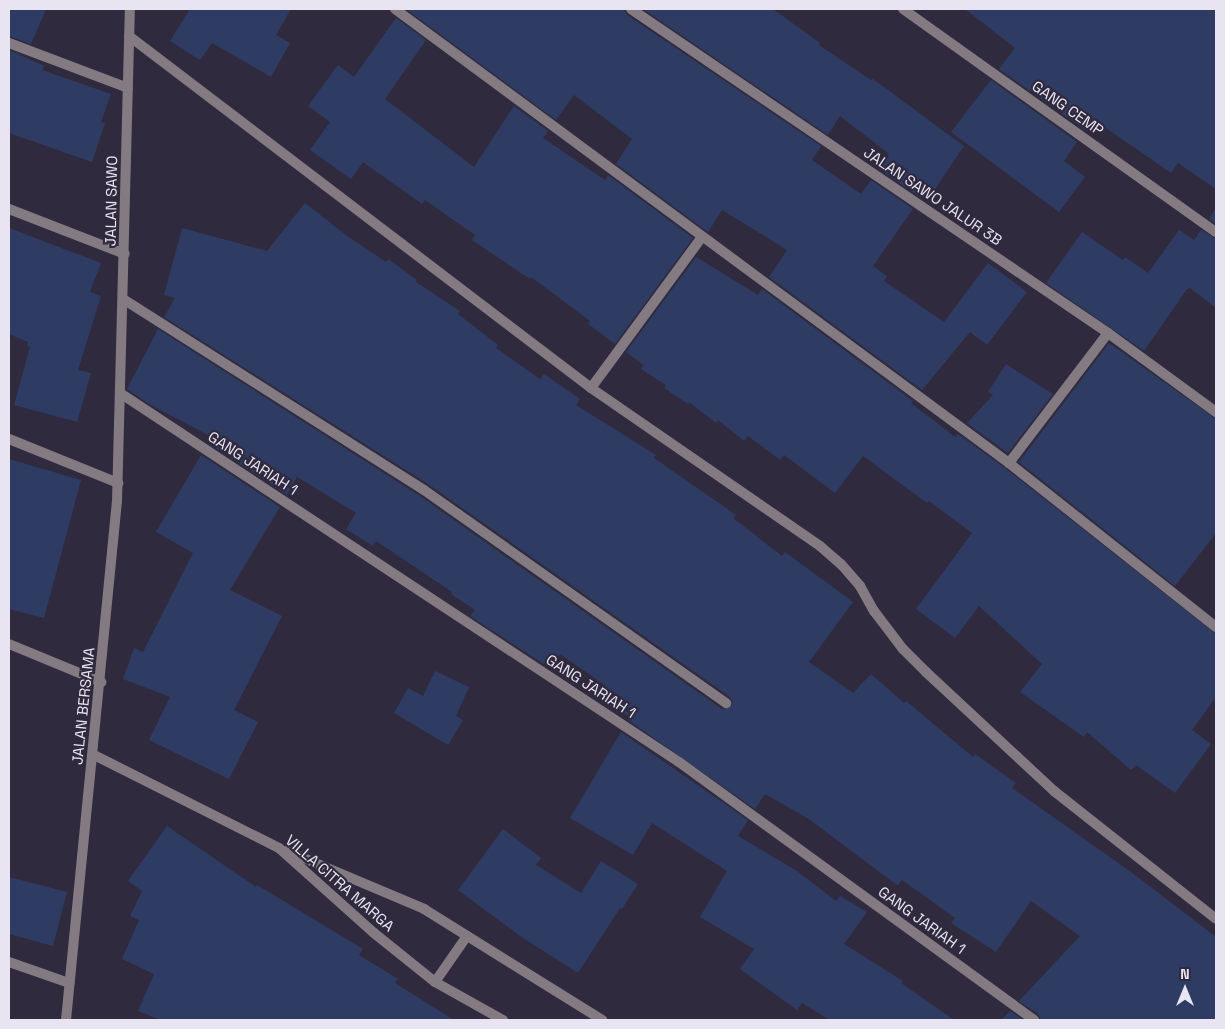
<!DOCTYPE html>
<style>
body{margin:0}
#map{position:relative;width:1225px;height:1029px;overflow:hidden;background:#302a3e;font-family:"Space Grotesk",sans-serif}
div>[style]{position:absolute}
.building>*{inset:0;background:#2e3c63}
.minor>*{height:10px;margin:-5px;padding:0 5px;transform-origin:5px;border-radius:5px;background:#837a82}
span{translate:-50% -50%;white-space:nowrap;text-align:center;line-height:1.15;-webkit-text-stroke:4.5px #302a3e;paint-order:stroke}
.street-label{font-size:15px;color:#e8e4f2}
.frame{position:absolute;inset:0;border:10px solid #e8e4f2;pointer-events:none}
.north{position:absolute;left:1160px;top:964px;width:50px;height:50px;-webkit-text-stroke:4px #302a3e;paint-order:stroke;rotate:0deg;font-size:14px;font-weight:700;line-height:20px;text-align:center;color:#e8e4f2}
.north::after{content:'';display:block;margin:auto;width:18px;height:22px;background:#e8e4f2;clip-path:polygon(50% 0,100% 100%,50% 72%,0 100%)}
</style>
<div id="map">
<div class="building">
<div style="clip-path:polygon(9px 9px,46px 9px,31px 44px,9px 36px)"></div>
<div style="clip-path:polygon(190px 9px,291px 9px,276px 35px,290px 43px,271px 77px,212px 43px,200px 60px,170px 41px)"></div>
<div style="clip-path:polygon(406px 9px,624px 9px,627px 15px,821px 146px,812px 160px,861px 194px,871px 180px,913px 209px,873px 266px,887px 276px,884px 281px,944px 322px,988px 263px,1027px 292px,987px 345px,970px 332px,922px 390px,769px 277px,787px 250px,722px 210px,708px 232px,616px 164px,632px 139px,574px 95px,556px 120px)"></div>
<div style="clip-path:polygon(643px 9px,773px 9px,820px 43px,819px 45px,871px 80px,873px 79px,964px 146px,931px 195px,925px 191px,921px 198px,879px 169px,889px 154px,840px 116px,828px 135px)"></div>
<div style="clip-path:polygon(965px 9px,1216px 9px,1216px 189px,1178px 163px,1171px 173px,1093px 119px,1085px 130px,999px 69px,1015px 48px)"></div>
<div style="clip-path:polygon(396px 18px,426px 40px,385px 99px,474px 167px,514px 106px,548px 131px,543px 138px,605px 180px,608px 175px,693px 238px,615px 344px,588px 324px,590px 321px,531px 277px,530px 279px,472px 240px,475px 235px,425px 200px,422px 204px,363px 162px,351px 179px,310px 150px,330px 122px,308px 106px,338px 65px,354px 77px)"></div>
<div style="clip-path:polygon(9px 50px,44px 66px,42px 70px,111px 94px,101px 122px,105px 123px,92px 162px,9px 133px)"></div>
<div style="clip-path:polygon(991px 80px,1077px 142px,1064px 161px,1085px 177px,1059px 212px,951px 132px)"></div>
<div style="clip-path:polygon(305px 203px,346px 235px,386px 262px,388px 259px,417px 280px,416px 282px,460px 311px,458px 314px,498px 345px,496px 348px,540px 379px,544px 374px,580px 399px,576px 405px,656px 455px,654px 458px,736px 515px,733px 518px,782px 556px,785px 552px,853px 602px,809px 662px,853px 693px,871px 674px,904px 703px,906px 701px,973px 757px,975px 754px,1016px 783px,1012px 788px,1131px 872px,1216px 937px,1216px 1020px,1041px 1020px,1038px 1014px,1019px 1001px,1080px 936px,1031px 901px,996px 952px,951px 923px,955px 918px,902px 880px,898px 885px,890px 880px,809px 819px,765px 794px,755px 809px,628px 720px,630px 717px,599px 697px,606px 686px,560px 654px,550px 668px,470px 616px,475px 610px,451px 594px,452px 592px,376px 541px,373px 546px,346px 529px,356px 513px,297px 477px,287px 495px,208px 443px,212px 437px,149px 404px,127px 389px,158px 329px,420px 496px,722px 709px,731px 707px,733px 703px,730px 697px,428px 484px,164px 317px,175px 298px,164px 295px,182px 228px,267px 251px)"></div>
<div style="clip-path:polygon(1216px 208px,1216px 224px,1209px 219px)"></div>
<div style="clip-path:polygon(9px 228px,101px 263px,90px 292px,101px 296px,78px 370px,91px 373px,77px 422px,14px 405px,30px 347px,27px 346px,28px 342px,9px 334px)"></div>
<div style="clip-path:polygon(1179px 230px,1194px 240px,1201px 230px,1216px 239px,1216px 308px,1190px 288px,1187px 289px,1144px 351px,1046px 283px,1082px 232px,1123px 260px,1125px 257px,1148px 273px)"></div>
<div style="clip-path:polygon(696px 257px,758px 295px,762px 289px,913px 401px,911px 403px,955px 437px,958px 434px,1005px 468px,1216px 634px,1216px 697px,1192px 730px,1211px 744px,1175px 793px,1136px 765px,1131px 770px,1087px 732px,1084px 737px,1020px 692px,1042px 664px,979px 606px,955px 638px,916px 609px,972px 533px,929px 501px,927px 503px,863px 456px,835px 493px,784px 455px,780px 460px,748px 436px,744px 441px,718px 420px,716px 423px,689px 402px,688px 404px,664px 388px,666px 385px,641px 369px,643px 365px,626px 352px)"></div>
<div style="clip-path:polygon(1109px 343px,1216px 419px,1216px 533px,1175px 586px,1019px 462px)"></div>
<div style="clip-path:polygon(1006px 364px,1053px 394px,1008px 453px,967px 423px,993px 395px,988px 392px)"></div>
<div style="clip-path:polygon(201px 455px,280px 507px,230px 590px,282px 616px,234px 710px,258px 722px,229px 779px,149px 740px,170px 697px,123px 679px,134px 648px,143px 652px,193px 553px,156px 532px)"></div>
<div style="clip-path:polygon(9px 459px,81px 480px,44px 618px,9px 609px)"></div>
<div style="clip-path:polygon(435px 671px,469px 687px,456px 716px,463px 720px,448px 745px,394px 713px,408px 688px,423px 696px)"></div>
<div style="clip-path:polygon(621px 732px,748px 820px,738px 836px,797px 871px,836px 901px,840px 896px,867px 912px,844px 944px,903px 981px,901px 983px,954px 1020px,830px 1020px,802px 1003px,797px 1010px,740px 969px,754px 949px,700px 917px,727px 871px,652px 823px,633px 855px,570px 818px)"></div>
<div style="clip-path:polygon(167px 826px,256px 887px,257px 885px,363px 949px,359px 955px,398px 979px,395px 983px,454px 1020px,161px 1020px,138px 1011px,154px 974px,122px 959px,139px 920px,130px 916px,142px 891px,128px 881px)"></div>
<div style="clip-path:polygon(503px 829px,541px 858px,536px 865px,581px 893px,601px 861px,638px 884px,622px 909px,620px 908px,578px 973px,520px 936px,458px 890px)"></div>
<div style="clip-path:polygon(9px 877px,67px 892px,53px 946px,9px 934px)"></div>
<div style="clip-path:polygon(1010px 1011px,1023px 1020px,1001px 1020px)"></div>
</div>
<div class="minor">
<div style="left:395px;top:9px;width:764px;rotate:36.48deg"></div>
<div style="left:1009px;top:463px;width:264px;rotate:38.4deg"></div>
<div style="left:631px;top:9px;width:577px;rotate:34.19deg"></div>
<div style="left:1108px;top:333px;width:134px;rotate:36.2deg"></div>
<div style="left:903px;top:9px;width:384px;rotate:35.5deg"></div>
<div style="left:129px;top:36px;width:581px;rotate:37.3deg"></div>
<div style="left:591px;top:388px;width:278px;rotate:34.6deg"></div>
<div style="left:820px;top:546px;width:28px;rotate:41deg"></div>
<div style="left:841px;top:564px;width:29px;rotate:49deg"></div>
<div style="left:860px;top:586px;width:29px;rotate:61deg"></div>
<div style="left:874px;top:611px;width:48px;rotate:52.7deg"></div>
<div style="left:903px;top:649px;width:33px;rotate:45deg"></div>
<div style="left:926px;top:672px;width:175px;rotate:42.9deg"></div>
<div style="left:1054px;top:791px;width:206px;rotate:38.3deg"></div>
<div style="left:9px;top:43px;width:127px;rotate:20.7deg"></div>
<div style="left:9px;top:209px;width:124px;rotate:21.2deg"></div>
<div style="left:123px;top:299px;width:356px;rotate:32.4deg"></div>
<div style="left:424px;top:490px;width:370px;rotate:35.2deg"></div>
<div style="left:591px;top:388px;width:187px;rotate:-53.7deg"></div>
<div style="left:120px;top:393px;width:670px;rotate:33.43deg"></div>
<div style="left:679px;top:762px;width:439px;rotate:36deg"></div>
<div style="left:9px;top:439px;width:118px;rotate:22deg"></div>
<div style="left:1009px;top:463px;width:163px;rotate:-52.7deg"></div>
<div style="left:9px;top:644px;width:100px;rotate:22.4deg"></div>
<div style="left:94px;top:755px;width:207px;rotate:26.7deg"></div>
<div style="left:279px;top:848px;width:127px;rotate:41.8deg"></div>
<div style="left:374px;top:933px;width:78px;rotate:38.8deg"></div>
<div style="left:435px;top:982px;width:78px;rotate:29.2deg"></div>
<div style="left:287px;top:851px;width:149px;rotate:22.9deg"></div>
<div style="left:424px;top:909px;width:210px;rotate:31.9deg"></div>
<div style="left:9px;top:962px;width:64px;rotate:19.3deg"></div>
<div style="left:435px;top:982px;width:56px;rotate:-55.2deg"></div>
<div style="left:66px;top:1020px;width:521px;rotate:-84.39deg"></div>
<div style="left:117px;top:501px;width:492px;rotate:-88.5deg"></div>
</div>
<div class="street-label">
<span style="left:1068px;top:108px;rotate:35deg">GANG CEMP</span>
<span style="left:933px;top:196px;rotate:34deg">JALAN SAWO JALUR 3B</span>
<span style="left:111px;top:201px;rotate:-89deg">JALAN SAWO</span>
<span style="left:253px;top:463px;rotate:33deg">GANG JARIAH 1</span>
<span style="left:591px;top:686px;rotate:33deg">GANG JARIAH 1</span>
<span style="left:83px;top:706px;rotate:-84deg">JALAN BERSAMA</span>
<span style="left:340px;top:883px;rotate:41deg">VILLA CITRA MARGA</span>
<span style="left:922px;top:920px;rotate:36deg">GANG JARIAH 1</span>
</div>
<div class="frame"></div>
<div class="north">N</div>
</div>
